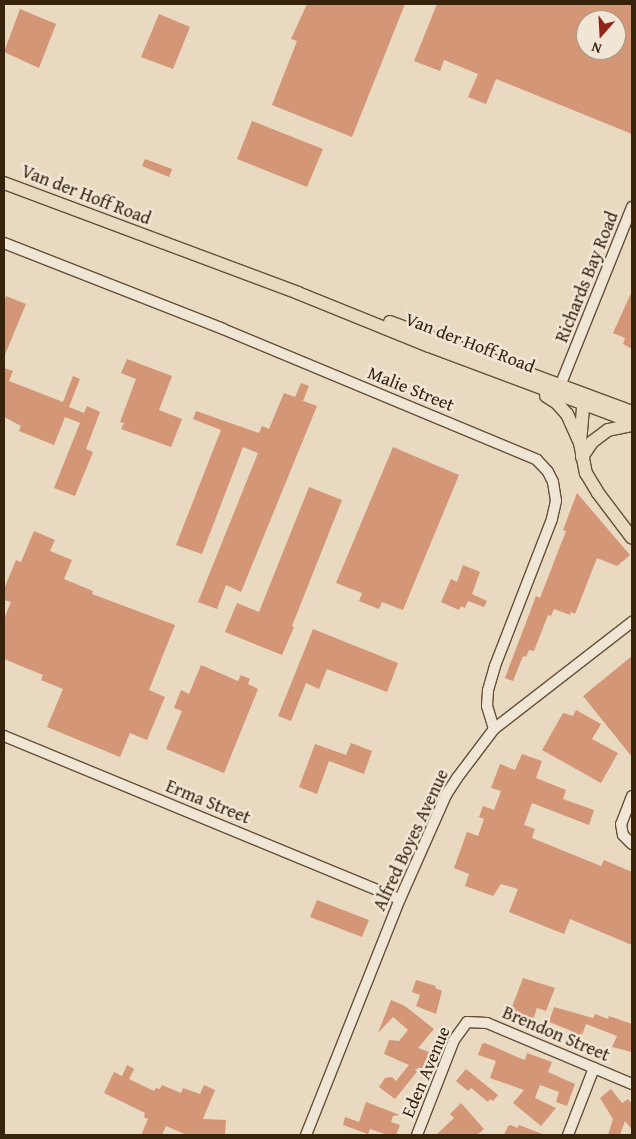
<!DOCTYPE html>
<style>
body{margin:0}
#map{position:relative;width:636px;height:1139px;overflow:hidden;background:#e9d9c0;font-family:"Gentium Book Plus",serif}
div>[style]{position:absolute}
.building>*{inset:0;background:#d39676}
.roads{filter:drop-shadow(1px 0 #645039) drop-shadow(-1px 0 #645039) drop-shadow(0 1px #645039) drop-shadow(0 -1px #645039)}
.minor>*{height:10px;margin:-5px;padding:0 5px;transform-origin:5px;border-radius:5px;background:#f1e6d6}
.major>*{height:12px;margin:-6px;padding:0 6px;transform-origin:6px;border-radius:6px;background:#e9d9c0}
span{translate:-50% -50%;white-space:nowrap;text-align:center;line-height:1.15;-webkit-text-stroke:5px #f1e6d6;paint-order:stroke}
.street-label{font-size:18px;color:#37230c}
.frame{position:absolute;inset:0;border:5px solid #37230c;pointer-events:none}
.north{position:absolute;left:576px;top:10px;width:50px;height:50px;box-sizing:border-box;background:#f1e6d6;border:1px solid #a79885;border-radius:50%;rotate:199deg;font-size:14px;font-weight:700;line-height:20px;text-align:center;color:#37230c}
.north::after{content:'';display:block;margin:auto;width:18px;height:22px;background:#8f2418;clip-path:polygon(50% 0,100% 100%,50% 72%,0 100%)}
</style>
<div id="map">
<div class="building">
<div style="clip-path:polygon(307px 4px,405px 4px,352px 137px,272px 105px,297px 41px,291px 39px)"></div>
<div style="clip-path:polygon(evenodd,437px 4px,632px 4px,632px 134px,496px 79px,486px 104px,468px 97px,478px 74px,444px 60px,440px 71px,414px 61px,437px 4px,586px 20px,616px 20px,616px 50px,586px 50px,586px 20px)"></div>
<div style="clip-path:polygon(20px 9px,56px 24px,39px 68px,4px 52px)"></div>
<div style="clip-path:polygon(159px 14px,190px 27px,173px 69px,141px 57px)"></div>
<div style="clip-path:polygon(252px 121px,323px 149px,307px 187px,237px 159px)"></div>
<div style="clip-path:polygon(145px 159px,172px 169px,169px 177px,142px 166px)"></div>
<div style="clip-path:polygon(632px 291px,632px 349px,623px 344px,625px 338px,613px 333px)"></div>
<div style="clip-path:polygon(6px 296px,26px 304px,4px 357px,4px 303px)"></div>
<div style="clip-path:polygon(127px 359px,172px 376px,159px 410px,182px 419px,171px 447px,121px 429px,124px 423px,120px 422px,136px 379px,121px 373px)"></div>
<div style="clip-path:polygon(4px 368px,13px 371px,9px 381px,63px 402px,73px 376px,80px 379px,69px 407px,84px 413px,87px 406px,100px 412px,86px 449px,93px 452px,75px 496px,54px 488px,80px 423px,65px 417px,54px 445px,19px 431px,21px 426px,4px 417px)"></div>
<div style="clip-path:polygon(301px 383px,309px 386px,303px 401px,317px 406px,241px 592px,226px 585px,217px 609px,198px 602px,258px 453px,243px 447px,202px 554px,176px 545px,221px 430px,193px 419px,196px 411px,259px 433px,262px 426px,269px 429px,284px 393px,295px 397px)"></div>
<div style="clip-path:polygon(393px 447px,459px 475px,403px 610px,382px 602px,379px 609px,359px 601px,362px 593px,336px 583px)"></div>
<div style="clip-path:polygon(309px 487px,342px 500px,292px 626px,294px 627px,282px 655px,225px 632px,237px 603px,259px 612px)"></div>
<div style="clip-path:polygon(577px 493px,630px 555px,617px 566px,597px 558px,575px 614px,571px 612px,570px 615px,554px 609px,551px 616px,548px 615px,534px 651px,529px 650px,526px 657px,523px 656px,513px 681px,505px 678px,536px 596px,540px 598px,566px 531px,563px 530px)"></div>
<div style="clip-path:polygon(34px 531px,55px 540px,50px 551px,72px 560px,64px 579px,93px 591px,92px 594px,175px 625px,149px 690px,165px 697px,147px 740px,130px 733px,120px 757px,47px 727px,63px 689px,41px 680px,43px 675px,4px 659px,4px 619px,11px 602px,4px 600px,4px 589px,16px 560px,21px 562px)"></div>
<div style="clip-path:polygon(463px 565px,480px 572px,472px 594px,487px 601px,484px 607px,468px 601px,465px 608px,461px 606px,459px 610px,441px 602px,451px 579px,457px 582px)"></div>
<div style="clip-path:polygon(313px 629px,398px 663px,387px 692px,327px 669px,319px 689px,306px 683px,291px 721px,278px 716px)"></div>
<div style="clip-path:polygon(632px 656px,632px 757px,583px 696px)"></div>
<div style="clip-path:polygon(201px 665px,238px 681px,241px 675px,250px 679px,248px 684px,258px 689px,224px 773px,166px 749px,182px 711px,174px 708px,181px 690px,189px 694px)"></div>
<div style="clip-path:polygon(576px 710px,601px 724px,592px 739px,618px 753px,601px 783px,542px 750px,563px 713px,573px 716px)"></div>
<div style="clip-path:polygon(351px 743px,372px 751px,364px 774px,329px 761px,317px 794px,299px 787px,315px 744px,346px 755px)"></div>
<div style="clip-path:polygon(522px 754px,542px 761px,536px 778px,566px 790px,563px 799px,594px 810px,589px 825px,532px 803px,524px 825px,535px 829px,532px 838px,601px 866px,604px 860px,632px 872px,632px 945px,570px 919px,564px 934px,509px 912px,518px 889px,501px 884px,493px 896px,465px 886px,469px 874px,454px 868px,467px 832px,478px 836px,484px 819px,479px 817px,483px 806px,494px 810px,501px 791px,491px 788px,500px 764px,515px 770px)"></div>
<div style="clip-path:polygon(317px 900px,369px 920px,362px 937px,310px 917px)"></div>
<div style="clip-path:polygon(523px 978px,555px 988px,546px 1011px,537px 1008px,533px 1020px,510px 1012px)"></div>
<div style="clip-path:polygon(416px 980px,436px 986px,435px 988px,442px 991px,436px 1014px,416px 1006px,420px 995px,412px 992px)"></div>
<div style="clip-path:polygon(391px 1000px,405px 1006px,434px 1029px,418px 1048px,429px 1052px,423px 1069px,420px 1068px,395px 1099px,379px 1087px,385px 1078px,392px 1077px,396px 1081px,409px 1065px,384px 1054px,389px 1040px,399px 1041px,408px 1030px,393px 1017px,378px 1033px)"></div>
<div style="clip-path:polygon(554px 1007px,593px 1018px,595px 1014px,608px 1019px,609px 1016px,632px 1024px,632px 1052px,612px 1047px,617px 1036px,586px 1024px,579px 1043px,569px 1039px,572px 1031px,549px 1022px)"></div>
<div style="clip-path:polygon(485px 1043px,522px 1059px,525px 1060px,527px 1053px,552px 1062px,548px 1072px,575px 1084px,567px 1106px,556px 1102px,559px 1092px,540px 1085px,535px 1098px,556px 1108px,541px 1126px,513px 1103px,524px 1090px,490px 1078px,496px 1061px,478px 1055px,482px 1044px)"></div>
<div style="clip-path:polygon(127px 1065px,134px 1069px,129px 1079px,154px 1091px,156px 1088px,160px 1089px,162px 1085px,181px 1093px,183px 1088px,200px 1094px,204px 1085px,215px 1090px,203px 1119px,226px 1120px,225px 1135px,187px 1135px,166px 1126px,162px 1135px,141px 1135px,148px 1119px,144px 1117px,145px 1113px,104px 1093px,114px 1072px,122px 1076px)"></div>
<div style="clip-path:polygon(466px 1069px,498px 1095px,493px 1101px,490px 1099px,488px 1102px,471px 1088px,468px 1091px,456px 1081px)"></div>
<div style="clip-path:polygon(611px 1089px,622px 1103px,628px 1099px,632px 1104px,632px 1130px,625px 1121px,620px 1135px,608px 1135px,613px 1119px,600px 1098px)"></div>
<div style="clip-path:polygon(366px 1102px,400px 1115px,393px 1116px,391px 1122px,400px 1125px,396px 1135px,388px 1135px,370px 1129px,368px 1134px,343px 1125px,345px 1117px,359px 1122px)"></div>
<div style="clip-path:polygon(461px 1103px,484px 1129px,477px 1135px,436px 1135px,454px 1118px,450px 1114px)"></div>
<div style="clip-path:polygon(511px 1125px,517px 1128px,519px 1125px,545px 1135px,504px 1135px,508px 1126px)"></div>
</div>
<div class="roads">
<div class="minor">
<div style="left:4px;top:243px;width:235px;rotate:21.4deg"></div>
<div style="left:223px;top:329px;width:340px;rotate:22.6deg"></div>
<div style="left:537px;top:460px;width:16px;rotate:47deg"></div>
<div style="left:548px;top:472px;width:11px;rotate:63deg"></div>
<div style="left:553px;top:482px;width:19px;rotate:81deg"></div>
<div style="left:556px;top:501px;width:18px;rotate:103deg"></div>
<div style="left:552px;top:519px;width:158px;rotate:111.2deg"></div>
<div style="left:495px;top:666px;width:26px;rotate:106deg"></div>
<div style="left:488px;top:691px;width:15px;rotate:94deg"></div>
<div style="left:487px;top:706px;width:24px;rotate:73deg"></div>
<div style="left:560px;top:386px;width:193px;rotate:-68.1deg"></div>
<div style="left:4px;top:736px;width:428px;rotate:22.4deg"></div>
<div style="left:632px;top:796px;width:30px;rotate:111deg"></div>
<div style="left:621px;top:824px;width:11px;rotate:80deg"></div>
<div style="left:623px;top:835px;width:13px;rotate:45deg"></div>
<div style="left:306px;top:1135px;width:254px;rotate:-68.3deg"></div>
<div style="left:400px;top:899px;width:114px;rotate:-66.1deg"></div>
<div style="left:446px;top:795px;width:20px;rotate:-57deg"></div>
<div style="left:457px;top:778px;width:61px;rotate:-52.9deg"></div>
<div style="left:494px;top:729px;width:175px;rotate:-37.8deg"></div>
<div style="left:417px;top:1135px;width:102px;rotate:-68.7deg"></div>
<div style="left:454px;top:1040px;width:22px;rotate:-54deg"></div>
<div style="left:467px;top:1022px;width:20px;rotate:3deg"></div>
<div style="left:487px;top:1023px;width:157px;rotate:22.8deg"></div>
<div style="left:568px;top:1135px;width:72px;rotate:-68.8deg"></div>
</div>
<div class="major">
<div style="left:4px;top:183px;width:314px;rotate:20.5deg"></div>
<div style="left:298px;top:293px;width:141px;rotate:22deg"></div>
<div style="left:429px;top:346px;width:217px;rotate:20.5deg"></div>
<div style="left:390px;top:322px;width:258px;rotate:20.4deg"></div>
<div style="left:546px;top:396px;width:13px;rotate:32deg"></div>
<div style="left:557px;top:403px;width:15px;rotate:48deg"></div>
<div style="left:567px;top:414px;width:30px;rotate:66deg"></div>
<div style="left:584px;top:397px;width:46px;rotate:95deg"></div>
<div style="left:580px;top:443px;width:31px;rotate:79deg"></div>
<div style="left:586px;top:473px;width:23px;rotate:59deg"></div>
<div style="left:598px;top:493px;width:56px;rotate:52.9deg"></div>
<div style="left:582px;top:457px;width:18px;rotate:-56deg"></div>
<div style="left:592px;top:442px;width:20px;rotate:-37deg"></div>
<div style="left:608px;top:430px;width:25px;rotate:-12deg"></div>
</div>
</div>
<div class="street-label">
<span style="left:86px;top:195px;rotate:21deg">Van der Hoff Road</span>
<span style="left:587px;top:277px;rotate:-68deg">Richards Bay Road</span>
<span style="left:470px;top:343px;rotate:21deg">Van der Hoff Road</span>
<span style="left:411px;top:389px;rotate:22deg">Malie Street</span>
<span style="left:208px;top:802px;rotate:22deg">Erma Street</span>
<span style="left:411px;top:840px;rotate:-65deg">Alfred Boyes Avenue</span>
<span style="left:556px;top:1034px;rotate:23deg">Brendon Street</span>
<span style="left:426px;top:1072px;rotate:-67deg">Eden Avenue</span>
</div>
<div class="frame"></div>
<div class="north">N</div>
</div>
